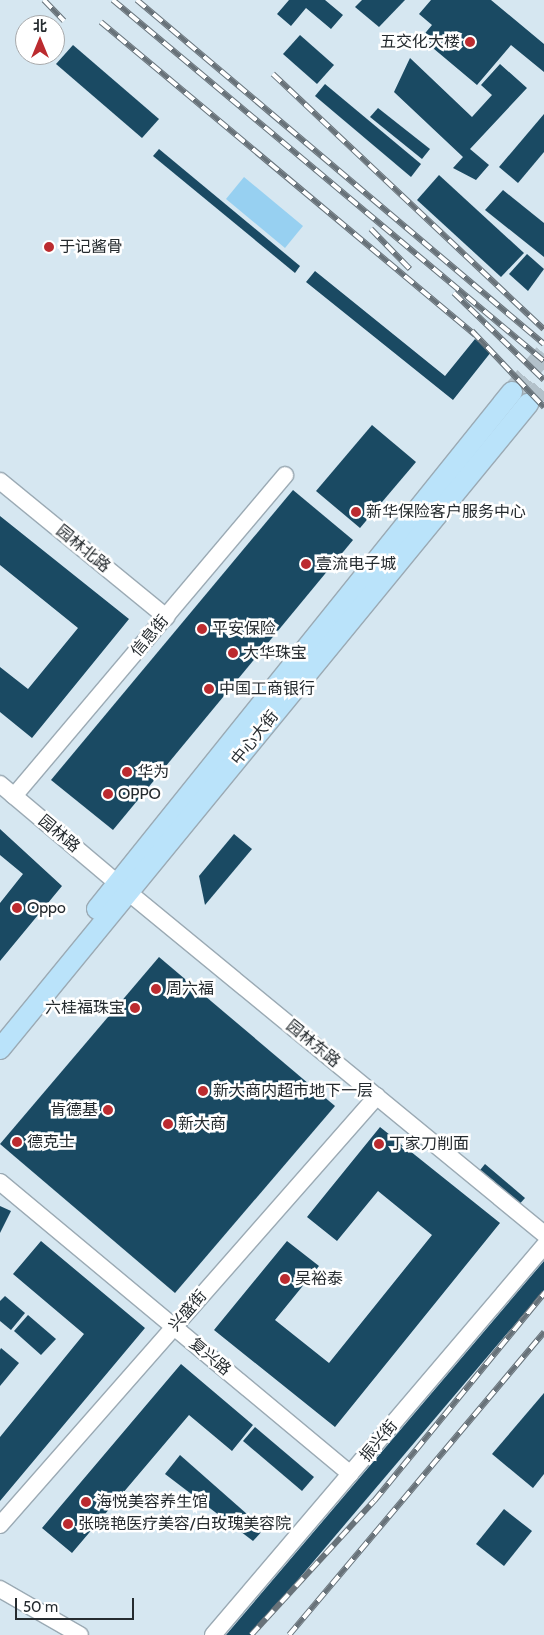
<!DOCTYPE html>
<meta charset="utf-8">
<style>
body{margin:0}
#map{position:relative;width:544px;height:1635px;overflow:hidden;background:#d6e7f1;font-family:Cabin,"Noto Sans SC",sans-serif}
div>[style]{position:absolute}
.green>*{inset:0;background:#97d0f1}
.building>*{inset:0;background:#1a4a63}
.major-tunnel>*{height:20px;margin-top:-10px;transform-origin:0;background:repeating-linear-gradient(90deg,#b3c1ca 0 20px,transparent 0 30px)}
.roads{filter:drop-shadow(1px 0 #9baab4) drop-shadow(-1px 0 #9baab4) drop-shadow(0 1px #9baab4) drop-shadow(0 -1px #9baab4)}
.minor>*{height:16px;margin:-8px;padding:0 8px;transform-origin:8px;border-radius:8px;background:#fff}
.major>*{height:20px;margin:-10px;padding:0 10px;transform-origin:10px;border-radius:10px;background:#bae3fa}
.rail>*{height:5.5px;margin-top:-2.75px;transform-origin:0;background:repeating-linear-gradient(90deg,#fff 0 11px,#687279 0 22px);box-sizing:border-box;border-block:1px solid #687279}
.dots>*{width:14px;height:14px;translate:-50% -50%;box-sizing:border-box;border:2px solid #fff;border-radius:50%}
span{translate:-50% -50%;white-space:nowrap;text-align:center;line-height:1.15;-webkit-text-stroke:5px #fff;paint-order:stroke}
.poi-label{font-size:16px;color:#252b2f}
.right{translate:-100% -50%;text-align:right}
.left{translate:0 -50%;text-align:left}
.street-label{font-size:16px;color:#252b2f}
.north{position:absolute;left:15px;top:15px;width:50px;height:50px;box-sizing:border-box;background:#fff;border:1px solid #a8aaac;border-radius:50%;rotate:0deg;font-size:14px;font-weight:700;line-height:20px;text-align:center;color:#252b2f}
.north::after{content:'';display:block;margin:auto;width:18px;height:22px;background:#bb2b2f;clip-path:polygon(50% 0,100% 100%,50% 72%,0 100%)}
.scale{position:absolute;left:15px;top:1598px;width:119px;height:22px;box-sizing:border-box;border:2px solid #252b2f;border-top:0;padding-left:6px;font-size:15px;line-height:18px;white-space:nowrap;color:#252b2f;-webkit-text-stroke:4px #fff;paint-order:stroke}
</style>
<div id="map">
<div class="green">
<div style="clip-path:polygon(244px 177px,303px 226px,285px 248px,226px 199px)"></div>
</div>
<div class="building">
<div style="clip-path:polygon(289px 0,325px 0,343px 15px,331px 29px,306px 8px,291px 26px,277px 14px)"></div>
<div style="clip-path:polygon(362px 0,405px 0,379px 27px,355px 7px)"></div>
<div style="clip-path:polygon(431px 0,491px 0,544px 44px,544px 72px,511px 45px,477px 85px,421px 38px,432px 25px,419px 14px)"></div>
<div style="clip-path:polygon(300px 35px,334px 65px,317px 84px,283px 54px)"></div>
<div style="clip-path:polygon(73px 45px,159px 119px,142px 138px,56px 64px)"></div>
<div style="clip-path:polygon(410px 58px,472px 117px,492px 95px,481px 85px,500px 64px,527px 88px,470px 149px,489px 165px,476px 180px,453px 168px,463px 157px,394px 92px)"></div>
<div style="clip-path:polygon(325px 84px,421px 164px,411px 177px,315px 96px)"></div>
<div style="clip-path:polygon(378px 108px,430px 149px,422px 159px,370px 117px)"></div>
<div style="clip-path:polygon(544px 114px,544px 152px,518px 183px,499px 167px)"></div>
<div style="clip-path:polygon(159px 149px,300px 266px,295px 273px,153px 156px)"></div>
<div style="clip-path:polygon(439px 175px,524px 253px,501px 277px,417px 200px)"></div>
<div style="clip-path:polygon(503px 190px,544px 223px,544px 257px,485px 210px)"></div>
<div style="clip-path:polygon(527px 254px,544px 269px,528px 291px,509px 274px)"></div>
<div style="clip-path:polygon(315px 271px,445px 376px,475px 339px,491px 352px,453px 400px,306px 282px)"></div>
<div style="clip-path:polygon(372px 425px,416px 462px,360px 528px,316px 491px)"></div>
<div style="clip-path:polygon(293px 490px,353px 540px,113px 830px,51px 780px)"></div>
<div style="clip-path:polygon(0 516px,129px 619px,32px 738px,0 712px,0 667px,28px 689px,78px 628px,0 565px)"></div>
<div style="clip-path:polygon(0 829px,62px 886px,0 961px,0 903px,23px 874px,0 855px)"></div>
<div style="clip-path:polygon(234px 834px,252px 849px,205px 905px,199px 876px)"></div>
<div style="clip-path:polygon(159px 957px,335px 1106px,175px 1293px,0 1144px)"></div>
<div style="clip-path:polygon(380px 1127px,500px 1223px,335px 1427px,214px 1330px,287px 1241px,319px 1266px,275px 1320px,329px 1363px,432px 1235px,378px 1191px,337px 1241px,307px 1217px)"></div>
<div style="clip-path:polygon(485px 1164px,525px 1198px,516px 1208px,476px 1175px)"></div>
<div style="clip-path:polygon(0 1206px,11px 1211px,0 1233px)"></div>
<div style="clip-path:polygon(41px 1241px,145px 1328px,0 1501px,0 1437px,84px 1334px,13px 1274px)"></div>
<div style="clip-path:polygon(544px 1261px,544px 1290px,251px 1635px,226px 1635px)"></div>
<div style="clip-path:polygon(5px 1296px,25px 1313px,11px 1330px,0 1321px,0 1301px)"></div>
<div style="clip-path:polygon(28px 1315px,56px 1339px,41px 1355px,14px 1331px)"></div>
<div style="clip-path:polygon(1px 1348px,19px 1363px,0 1386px,0 1350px)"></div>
<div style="clip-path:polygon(181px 1364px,253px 1425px,232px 1451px,189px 1415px,72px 1553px,42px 1528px)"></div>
<div style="clip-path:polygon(544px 1393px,544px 1474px,533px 1488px,492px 1454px)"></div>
<div style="clip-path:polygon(255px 1427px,314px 1477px,302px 1491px,243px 1441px)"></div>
<div style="clip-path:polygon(180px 1455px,264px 1529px,253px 1541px,165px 1474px)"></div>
<div style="clip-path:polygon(504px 1509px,532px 1531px,504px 1566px,476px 1544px)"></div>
</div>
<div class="major-tunnel">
<div style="left:512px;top:392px;width:50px;rotate:-49.9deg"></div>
<div style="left:528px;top:404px;width:25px;rotate:-50deg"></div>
</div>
<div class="roads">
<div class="minor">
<div style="left:0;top:481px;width:215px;rotate:39.3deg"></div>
<div style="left:0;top:784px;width:153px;rotate:40.2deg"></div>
<div style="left:14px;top:796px;width:420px;rotate:-49.8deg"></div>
<div style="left:128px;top:892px;width:539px;rotate:39.42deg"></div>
<div style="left:0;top:1182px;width:456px;rotate:39.8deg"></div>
<div style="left:0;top:1525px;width:571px;rotate:-48.69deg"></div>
<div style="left:0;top:1589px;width:92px;rotate:29.9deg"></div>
<div style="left:213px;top:1635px;width:511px;rotate:-49.61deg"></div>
</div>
<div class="major">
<div style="left:97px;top:909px;width:663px;rotate:-51.25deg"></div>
<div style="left:0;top:1049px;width:834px;rotate:-50.7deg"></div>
</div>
</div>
<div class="rail">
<div style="left:44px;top:0;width:29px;rotate:46deg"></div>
<div style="left:113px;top:0;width:562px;rotate:39.95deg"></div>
<div style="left:137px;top:0;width:533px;rotate:40.2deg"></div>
<div style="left:101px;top:22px;width:488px;rotate:39.9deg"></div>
<div style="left:273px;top:74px;width:372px;rotate:43.3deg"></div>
<div style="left:371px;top:229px;width:56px;rotate:45.7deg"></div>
<div style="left:454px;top:293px;width:125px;rotate:44deg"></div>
<div style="left:472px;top:331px;width:105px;rotate:46.5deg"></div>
<div style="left:251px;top:1635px;width:182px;rotate:-47.5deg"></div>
<div style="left:374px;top:1501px;width:269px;rotate:-50.7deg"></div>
<div style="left:289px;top:1635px;width:396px;rotate:-49.9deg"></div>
</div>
<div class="dots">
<div style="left:470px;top:42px;background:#bb2b2f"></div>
<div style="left:49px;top:247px;background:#bb2b2f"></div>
<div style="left:356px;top:512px;background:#bb2b2f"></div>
<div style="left:306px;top:564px;background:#bb2b2f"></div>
<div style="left:202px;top:629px;background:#bb2b2f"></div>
<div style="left:233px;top:653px;background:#bb2b2f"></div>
<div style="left:209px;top:689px;background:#bb2b2f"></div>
<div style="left:127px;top:772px;background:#bb2b2f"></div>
<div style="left:108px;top:794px;background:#bb2b2f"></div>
<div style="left:17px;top:908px;background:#bb2b2f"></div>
<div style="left:156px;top:989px;background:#bb2b2f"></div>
<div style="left:135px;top:1008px;background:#bb2b2f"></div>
<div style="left:203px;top:1091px;background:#bb2b2f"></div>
<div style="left:108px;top:1110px;background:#bb2b2f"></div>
<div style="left:168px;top:1124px;background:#bb2b2f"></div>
<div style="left:17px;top:1142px;background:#bb2b2f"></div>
<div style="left:379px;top:1144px;background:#bb2b2f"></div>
<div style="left:285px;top:1279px;background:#bb2b2f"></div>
<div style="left:86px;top:1502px;background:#bb2b2f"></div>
<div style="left:68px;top:1524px;background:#bb2b2f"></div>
</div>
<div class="poi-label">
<span class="right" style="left:460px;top:42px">五交化大楼</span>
<span class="left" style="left:59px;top:247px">于记酱骨</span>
<span class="left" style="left:366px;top:512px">新华保险客户服务中心</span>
<span class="left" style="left:316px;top:564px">壹流电子城</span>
<span class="left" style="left:212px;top:629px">平安保险</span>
<span class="left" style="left:243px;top:653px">大华珠宝</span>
<span class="left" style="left:219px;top:689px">中国工商银行</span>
<span class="left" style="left:137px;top:772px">华为</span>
<span class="left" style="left:118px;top:794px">OPPO</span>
<span class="left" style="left:27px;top:908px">Oppo</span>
<span class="left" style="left:166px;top:989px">周六福</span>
<span class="right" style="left:125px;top:1008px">六桂福珠宝</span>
<span class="left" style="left:213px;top:1091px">新大商内超市地下一层</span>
<span class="right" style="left:98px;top:1110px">肯德基</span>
<span class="left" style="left:178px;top:1124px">新大商</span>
<span class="left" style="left:27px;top:1142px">德克士</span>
<span class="left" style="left:389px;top:1144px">丁家刀削面</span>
<span class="left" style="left:295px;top:1279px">吴裕泰</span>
<span class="left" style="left:96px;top:1502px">海悦美容养生馆</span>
<span class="left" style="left:78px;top:1524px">张晓艳医疗美容/白玫瑰美容院</span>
</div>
<div class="street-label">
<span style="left:83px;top:549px;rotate:39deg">园林北路</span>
<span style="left:150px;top:636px;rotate:-50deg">信息街</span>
<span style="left:255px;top:738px;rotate:-51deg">中心大街</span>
<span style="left:59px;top:834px;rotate:40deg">园林路</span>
<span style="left:313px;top:1044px;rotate:39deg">园林东路</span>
<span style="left:188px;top:1311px;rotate:-49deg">兴盛街</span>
<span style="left:210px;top:1357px;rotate:40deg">复兴路</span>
<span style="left:379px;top:1441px;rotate:-50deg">振兴街</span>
</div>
<div class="north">北</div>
<div class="scale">50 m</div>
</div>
